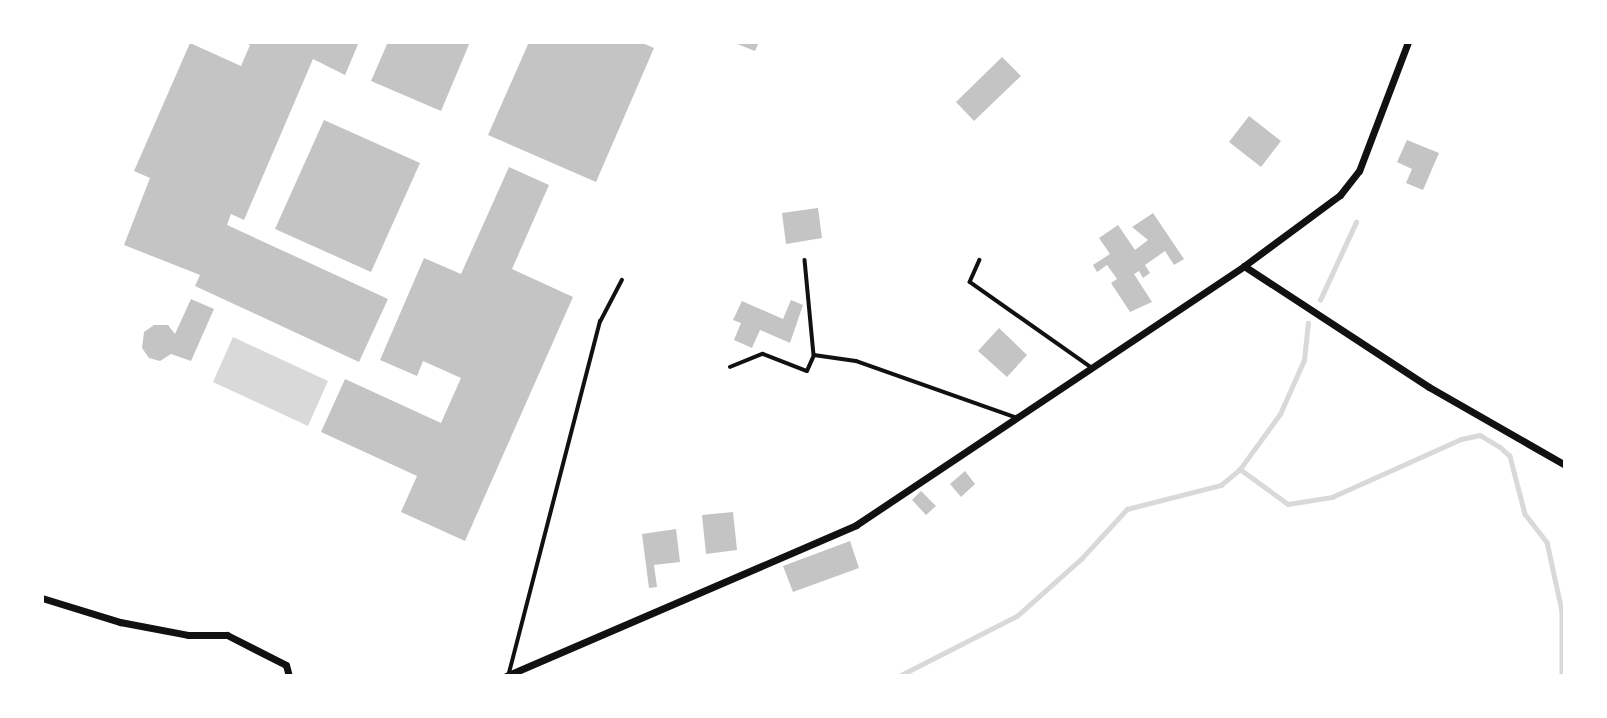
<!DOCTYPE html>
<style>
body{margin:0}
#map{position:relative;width:1607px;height:718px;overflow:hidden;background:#fff;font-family:Commissioner,sans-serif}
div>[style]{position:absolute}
.water>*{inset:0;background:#d9d9d9}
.stream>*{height:4.5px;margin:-2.25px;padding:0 2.25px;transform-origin:2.25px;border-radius:2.25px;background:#d9d9d9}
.building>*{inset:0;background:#c4c4c4}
.service>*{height:3.5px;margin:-1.75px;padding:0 1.75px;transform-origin:1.75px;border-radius:1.75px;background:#111}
.minor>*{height:7px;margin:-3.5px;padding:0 3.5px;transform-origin:3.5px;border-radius:3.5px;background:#111}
span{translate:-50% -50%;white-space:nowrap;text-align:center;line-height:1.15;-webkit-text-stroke:7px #fff;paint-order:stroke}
.frame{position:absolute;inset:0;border:44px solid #fff;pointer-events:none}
</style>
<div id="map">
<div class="water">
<div style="clip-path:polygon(233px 337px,328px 381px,308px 426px,213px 382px)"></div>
</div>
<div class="stream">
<div style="left:1320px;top:300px;width:86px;rotate:-65.2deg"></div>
<div style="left:1240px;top:469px;width:59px;rotate:36.1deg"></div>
<div style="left:1288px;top:504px;width:45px;rotate:-9deg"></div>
<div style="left:1332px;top:497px;width:141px;rotate:-24.2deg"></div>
<div style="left:1461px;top:439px;width:19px;rotate:-12deg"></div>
<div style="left:1480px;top:435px;width:23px;rotate:31deg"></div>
<div style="left:1500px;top:447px;width:13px;rotate:42deg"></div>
<div style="left:1510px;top:456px;width:60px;rotate:75.5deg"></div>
<div style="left:1525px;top:514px;width:36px;rotate:52deg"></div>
<div style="left:1547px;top:542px;width:71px;rotate:77.7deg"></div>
<div style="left:1562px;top:611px;width:65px;rotate:90deg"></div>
<div style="left:899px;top:676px;width:132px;rotate:-27deg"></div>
<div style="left:1017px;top:616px;width:86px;rotate:-41.7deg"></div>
<div style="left:1081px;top:559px;width:68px;rotate:-47.4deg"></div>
<div style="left:1127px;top:509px;width:97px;rotate:-14.3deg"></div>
<div style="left:1221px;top:485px;width:25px;rotate:-40deg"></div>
<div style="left:1240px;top:469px;width:68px;rotate:-54deg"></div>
<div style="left:1280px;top:414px;width:59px;rotate:-66deg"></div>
<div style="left:1304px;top:360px;width:37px;rotate:-84deg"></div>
</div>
<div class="building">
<div style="clip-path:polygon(244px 42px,359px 42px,345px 75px,313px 59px,244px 220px,231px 214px,227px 225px,388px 299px,359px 362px,195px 286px,200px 275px,124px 245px,150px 178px,134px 171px,190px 43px,241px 66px,250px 45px)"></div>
<div style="clip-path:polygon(388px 42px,470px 42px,441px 111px,371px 81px)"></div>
<div style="clip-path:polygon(529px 42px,640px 42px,654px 48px,596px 182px,488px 135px)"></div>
<div style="clip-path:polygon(732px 42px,759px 42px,755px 51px)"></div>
<div style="clip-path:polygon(1002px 57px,1021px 76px,974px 121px,956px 102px)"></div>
<div style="clip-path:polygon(1249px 116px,1281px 141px,1261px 167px,1229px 142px)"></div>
<div style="clip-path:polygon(324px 120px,420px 163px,371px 272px,275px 229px)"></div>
<div style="clip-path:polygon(1407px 140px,1439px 153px,1423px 190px,1406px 183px,1412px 169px,1397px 162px)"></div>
<div style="clip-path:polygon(509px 167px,549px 185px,512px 269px,573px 297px,465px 541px,401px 512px,417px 476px,321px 432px,345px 379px,441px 423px,461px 378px,423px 361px,417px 376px,380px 360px,424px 258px,461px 274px)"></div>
<div style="clip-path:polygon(818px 208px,822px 238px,786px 244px,782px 213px)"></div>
<div style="clip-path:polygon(1153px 213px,1184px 259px,1174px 265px,1165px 251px,1145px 265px,1150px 273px,1143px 278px,1139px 271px,1134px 274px,1152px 302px,1130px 312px,1111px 283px,1117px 279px,1107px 265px,1097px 272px,1093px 265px,1110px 254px,1099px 238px,1118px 225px,1135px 250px,1148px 240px,1132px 227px)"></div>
<div style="clip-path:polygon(191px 299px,214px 309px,191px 361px,171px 354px,160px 361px,149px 358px,142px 348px,144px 332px,154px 325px,168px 325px,175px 334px)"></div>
<div style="clip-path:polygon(791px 300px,803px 305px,790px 343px,760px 330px,752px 348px,734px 340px,741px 323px,733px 320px,742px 301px,783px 319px)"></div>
<div style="clip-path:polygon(999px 328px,1027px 355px,1007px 377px,978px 351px)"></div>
<div style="clip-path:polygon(965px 471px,975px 484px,961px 497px,950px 484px)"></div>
<div style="clip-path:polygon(921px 491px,936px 506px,926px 515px,912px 500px)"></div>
<div style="clip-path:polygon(733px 512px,737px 550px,706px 554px,702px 515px)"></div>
<div style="clip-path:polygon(676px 529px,680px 562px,654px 565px,657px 587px,649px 588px,642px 534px)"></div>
<div style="clip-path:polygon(850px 541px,859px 568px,793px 592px,783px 566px)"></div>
</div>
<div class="service">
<div style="left:805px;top:260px;width:95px;rotate:84.6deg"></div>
<div style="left:814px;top:355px;width:42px;rotate:8.1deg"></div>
<div style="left:856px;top:361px;width:169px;rotate:19.4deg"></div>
<div style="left:980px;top:260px;width:24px;rotate:114deg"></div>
<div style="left:970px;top:282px;width:148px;rotate:35.1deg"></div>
<div style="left:730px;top:367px;width:35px;rotate:-22deg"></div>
<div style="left:763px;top:354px;width:47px;rotate:21.1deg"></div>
<div style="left:807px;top:371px;width:17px;rotate:-66deg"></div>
<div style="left:509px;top:673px;width:363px;rotate:-75.5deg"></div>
<div style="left:600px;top:322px;width:47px;rotate:-62.4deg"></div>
</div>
<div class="minor">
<div style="left:1244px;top:266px;width:221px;rotate:33.2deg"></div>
<div style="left:1429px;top:387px;width:157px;rotate:29.8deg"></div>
<div style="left:42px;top:598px;width:82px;rotate:17.1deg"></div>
<div style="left:120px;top:622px;width:69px;rotate:10.8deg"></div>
<div style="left:188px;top:635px;width:39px"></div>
<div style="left:227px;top:635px;width:66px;rotate:27deg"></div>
<div style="left:286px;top:665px;width:11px;rotate:75deg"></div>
<div style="left:506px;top:676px;width:381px;rotate:-23.3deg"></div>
<div style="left:856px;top:525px;width:467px;rotate:-33.7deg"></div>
<div style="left:1244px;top:266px;width:119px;rotate:-36.5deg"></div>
<div style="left:1340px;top:195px;width:31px;rotate:-52deg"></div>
<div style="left:1359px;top:171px;width:138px;rotate:-69.2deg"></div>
</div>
<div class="frame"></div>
</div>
